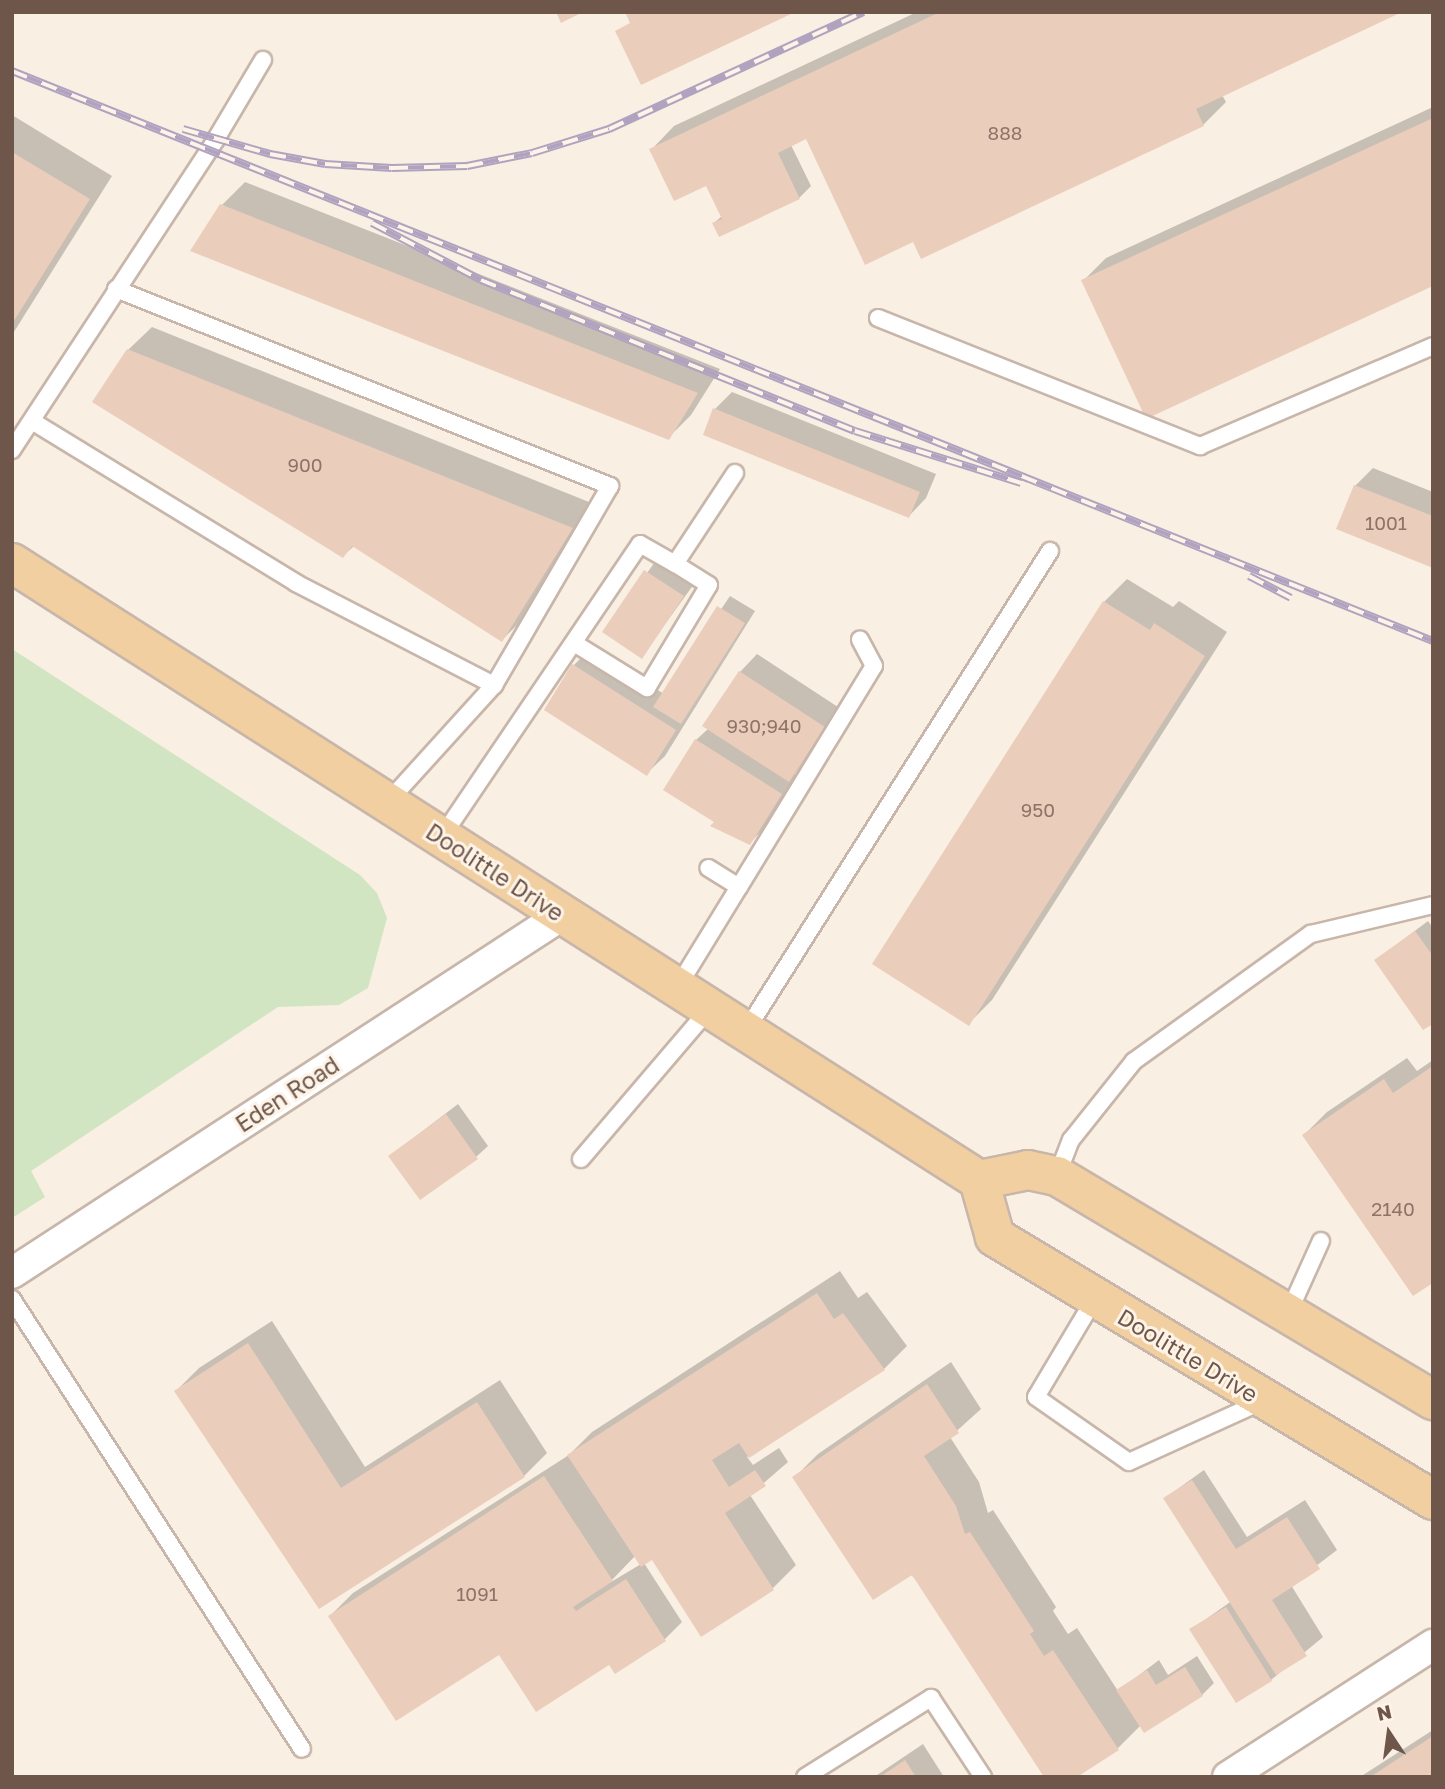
<!DOCTYPE html>
<style>
body{margin:0}
#map{position:relative;width:1445px;height:1789px;overflow:hidden;background:#f9efe2;font-family:"Golos Text",sans-serif}
div>[style]{position:absolute}
.green>*{inset:0;background:#d2e5c2}
.shadow>*{inset:0;background:#0003}
.building>*{inset:0;background:#ebcdbc}
.roads{filter:drop-shadow(2px 0 #c8b6aa) drop-shadow(-2px 0 #c8b6aa) drop-shadow(0 2px #c8b6aa) drop-shadow(0 -2px #c8b6aa)}
.lane>*{height:16px;margin:-8px;padding:0 8px;transform-origin:8px;border-radius:8px;background:#fff}
.street>*{height:30px;margin:-15px;padding:0 15px;transform-origin:15px;border-radius:15px;background:#fff}
.primary>*{height:38px;margin:-19px;padding:0 19px;transform-origin:19px;border-radius:19px;background:#f1cfa0}
.rail>*{height:8px;margin-top:-4px;transform-origin:0;background:repeating-linear-gradient(90deg,#fdf3e7 0 16px,#b1a3c0 0 32px);box-sizing:border-box;border-block:2px solid #b1a3c0}
span{translate:-50% -50%;white-space:nowrap;text-align:center;line-height:1.15;-webkit-text-stroke:6px #fdf3e7;paint-order:stroke}
.number-label{font-size:19px;color:#8d7467}
.number-label span{-webkit-text-stroke-width:0}
.street-label{font-size:23px;color:#6e564b}
.frame{position:absolute;inset:0;border:14px solid #6e564b;pointer-events:none}
.north{position:absolute;left:1354px;top:1698px;width:70px;height:70px;-webkit-text-stroke:5px #fdf3e7;paint-order:stroke;rotate:347deg;font-size:19px;font-weight:700;line-height:28px;text-align:center;color:#6e564b}
.north::after{content:'';display:block;margin:auto;width:24px;height:32px;background:#6e564b;clip-path:polygon(50% 0,100% 100%,50% 72%,0 100%)}
</style>
<div id="map">
<div class="green">
<div style="clip-path:polygon(12px 649px,360px 875px,377px 893px,387px 918px,368px 988px,339px 1005px,278px 1007px,31px 1171px,45px 1197px,12px 1218px)"></div>
</div>
<div class="shadow">
<div style="clip-path:polygon(917px 12px,1398px 12px,1222px 95px,1226px 102px,1203px 125px,914px 239px,807px 137px,791px 145px,811px 186px,799px 198px,720px 235px,714px 223px,722px 216px,707px 184px,651px 150px,674px 126px)"></div>
<div style="clip-path:polygon(1433px 107px,1433px 284px,1083px 281px,1106px 258px)"></div>
<div style="clip-path:polygon(12px 115px,112px 176px,12px 335px)"></div>
<div style="clip-path:polygon(245px 182px,720px 369px,691px 415px,668px 438px,222px 205px)"></div>
<div style="clip-path:polygon(152px 327px,594px 504px,525px 617px,502px 640px,354px 546px,343px 556px,128px 350px)"></div>
<div style="clip-path:polygon(732px 392px,936px 474px,926px 498px,909px 516px,715px 409px)"></div>
<div style="clip-path:polygon(1373px 468px,1433px 492px,1433px 566px,1355px 486px)"></div>
<div style="clip-path:polygon(657px 559px,694px 584px,642px 656px,605px 632px)"></div>
<div style="clip-path:polygon(1127px 579px,1173px 607px,1179px 601px,1227px 632px,992px 1000px,969px 1023px,1104px 602px)"></div>
<div style="clip-path:polygon(730px 596px,755px 611px,665px 756px,647px 773px,574px 665px,591px 648px,664px 694px)"></div>
<div style="clip-path:polygon(757px 654px,841px 709px,795px 774px,798px 776px,767px 825px,750px 843px,713px 826px,716px 821px,696px 740px,709px 728px,740px 672px)"></div>
<div style="clip-path:polygon(1428px 921px,1433px 928px,1433px 1022px,1376px 960px)"></div>
<div style="clip-path:polygon(1407px 1058px,1417px 1071px,1433px 1060px,1433px 1281px,1304px 1135px,1327px 1112px)"></div>
<div style="clip-path:polygon(458px 1104px,488px 1146px,476px 1157px,390px 1156px)"></div>
<div style="clip-path:polygon(evenodd,840px 1271px,858px 1298px,867px 1292px,907px 1346px,884px 1369px,747px 1457px,753px 1465px,779px 1448px,788px 1462px,750px 1495px,796px 1565px,773px 1588px,702px 1634px,652px 1558px,644px 1563px,682px 1622px,665px 1639px,616px 1671px,610px 1662px,501px 1655px,330px 1616px,353px 1593px,569px 1455px,592px 1432px,840px 1271px,635px 1556px,641px 1564px,611px 1582px,611px 1581px,635px 1556px)"></div>
<div style="clip-path:polygon(272px 1321px,365px 1467px,500px 1380px,547px 1453px,524px 1476px,320px 1607px,176px 1391px,199px 1368px)"></div>
<div style="clip-path:polygon(951px 1362px,981px 1409px,950px 1437px,979px 1482px,988px 1513px,993px 1510px,1056px 1607px,1053px 1611px,1068px 1634px,1077px 1628px,1118px 1691px,1159px 1660px,1168px 1675px,1197px 1656px,1214px 1683px,1202px 1695px,1141px 1725px,1117px 1749px,795px 1477px,818px 1454px)"></div>
<div style="clip-path:polygon(1204px 1470px,1247px 1537px,1305px 1500px,1337px 1550px,1291px 1585px,1323px 1637px,1271px 1680px,1192px 1629px,1233px 1600px,1165px 1498px)"></div>
<div style="clip-path:polygon(1433px 1730px,1433px 1777px,1360px 1777px)"></div>
<div style="clip-path:polygon(923px 1744px,944px 1777px,874px 1777px)"></div>
</div>
<div class="building">
<div style="clip-path:polygon(556px 12px,583px 12px,561px 23px)"></div>
<div style="clip-path:polygon(625px 12px,795px 12px,641px 85px,615px 31px,630px 23px)"></div>
<div style="clip-path:polygon(940px 12px,1402px 12px,1196px 109px,1204px 126px,921px 259px,913px 242px,865px 265px,806px 139px,778px 153px,800px 199px,719px 237px,712px 223px,722px 219px,706px 186px,674px 201px,649px 149px)"></div>
<div style="clip-path:polygon(1433px 118px,1433px 286px,1146px 419px,1081px 280px)"></div>
<div style="clip-path:polygon(12px 152px,90px 199px,12px 324px)"></div>
<div style="clip-path:polygon(220px 204px,698px 393px,669px 440px,190px 251px)"></div>
<div style="clip-path:polygon(127px 349px,573px 528px,502px 642px,352px 546px,343px 558px,92px 402px)"></div>
<div style="clip-path:polygon(713px 408px,920px 492px,909px 518px,703px 435px)"></div>
<div style="clip-path:polygon(1354px 485px,1433px 516px,1433px 568px,1336px 529px)"></div>
<div style="clip-path:polygon(644px 570px,684px 596px,642px 659px,602px 632px)"></div>
<div style="clip-path:polygon(1103px 601px,1150px 630px,1154px 623px,1205px 656px,969px 1026px,872px 964px)"></div>
<div style="clip-path:polygon(717px 606px,745px 623px,681px 724px,653px 707px)"></div>
<div style="clip-path:polygon(572px 664px,676px 730px,647px 776px,544px 710px)"></div>
<div style="clip-path:polygon(739px 671px,825px 727px,789px 782px,702px 726px)"></div>
<div style="clip-path:polygon(695px 739px,782px 794px,750px 845px,710px 826px,714px 822px,663px 790px)"></div>
<div style="clip-path:polygon(1415px 931px,1433px 956px,1433px 1024px,1423px 1030px,1374px 960px)"></div>
<div style="clip-path:polygon(1433px 1066px,1433px 1283px,1413px 1296px,1302px 1135px,1384px 1079px,1393px 1093px)"></div>
<div style="clip-path:polygon(446px 1114px,478px 1159px,420px 1200px,388px 1156px)"></div>
<div style="clip-path:polygon(817px 1293px,834px 1319px,843px 1313px,885px 1370px,749px 1458px,739px 1443px,712px 1460px,729px 1487px,755px 1470px,766px 1486px,725px 1513px,774px 1590px,701px 1637px,652px 1560px,641px 1567px,567px 1455px)"></div>
<div style="clip-path:polygon(248px 1343px,341px 1488px,477px 1402px,525px 1477px,319px 1609px,174px 1391px)"></div>
<div style="clip-path:polygon(927px 1384px,959px 1433px,924px 1456px,956px 1506px,965px 1534px,970px 1532px,1034px 1631px,1030px 1634px,1044px 1656px,1053px 1650px,1119px 1750px,1077px 1777px,1044px 1777px,912px 1575px,873px 1600px,792px 1477px)"></div>
<div style="clip-path:polygon(544px 1476px,613px 1581px,573px 1607px,576px 1611px,626px 1579px,666px 1641px,615px 1674px,609px 1665px,536px 1712px,499px 1655px,396px 1721px,328px 1616px)"></div>
<div style="clip-path:polygon(1192px 1480px,1236px 1549px,1287px 1517px,1320px 1569px,1272px 1600px,1307px 1656px,1276px 1675px,1163px 1498px)"></div>
<div style="clip-path:polygon(1226px 1607px,1272px 1681px,1236px 1703px,1189px 1629px)"></div>
<div style="clip-path:polygon(1185px 1667px,1203px 1696px,1144px 1733px,1116px 1690px,1147px 1670px,1156px 1685px)"></div>
<div style="clip-path:polygon(1433px 1736px,1433px 1777px,1370px 1777px)"></div>
<div style="clip-path:polygon(905px 1760px,916px 1777px,880px 1777px)"></div>
</div>
<div class="roads">
<div class="lane">
<div style="left:116px;top:289px;width:532px;rotate:21.74deg"></div>
<div style="left:610px;top:486px;width:230px;rotate:120.2deg"></div>
<div style="left:494px;top:685px;width:159px;rotate:132.2deg"></div>
<div style="left:878px;top:318px;width:347px;rotate:21.7deg"></div>
<div style="left:1200px;top:446px;width:254px;rotate:-23.2deg"></div>
<div style="left:32px;top:421px;width:310px;rotate:31.5deg"></div>
<div style="left:296px;top:583px;width:223px;rotate:27.3deg"></div>
<div style="left:12px;top:450px;width:372px;rotate:-56.7deg"></div>
<div style="left:216px;top:139px;width:92px;rotate:-59.3deg"></div>
<div style="left:574px;top:643px;width:86px;rotate:31.7deg"></div>
<div style="left:647px;top:688px;width:120px;rotate:-59deg"></div>
<div style="left:709px;top:585px;width:40px;rotate:-148deg"></div>
<div style="left:441px;top:838px;width:355px;rotate:-55.9deg"></div>
<div style="left:640px;top:544px;width:40px;rotate:29.7deg"></div>
<div style="left:675px;top:564px;width:109px;rotate:-56.6deg"></div>
<div style="left:739px;top:887px;width:259px;rotate:-58.6deg"></div>
<div style="left:874px;top:666px;width:30px;rotate:-118deg"></div>
<div style="left:677px;top:988px;width:119px;rotate:-58.5deg"></div>
<div style="left:739px;top:887px;width:36px;rotate:-148deg"></div>
<div style="left:747px;top:1029px;width:566px;rotate:-57.63deg"></div>
<div style="left:581px;top:1159px;width:199px;rotate:-49.5deg"></div>
<div style="left:1057px;top:1176px;width:39px;rotate:-69deg"></div>
<div style="left:1071px;top:1140px;width:101px;rotate:-51.4deg"></div>
<div style="left:1134px;top:1061px;width:218px;rotate:-35.7deg"></div>
<div style="left:1311px;top:934px;width:125px;rotate:-13.4deg"></div>
<div style="left:1095px;top:1298px;width:115px;rotate:120.8deg"></div>
<div style="left:1036px;top:1397px;width:113px;rotate:35deg"></div>
<div style="left:1129px;top:1462px;width:147px;rotate:-24.5deg"></div>
<div style="left:12px;top:1299px;width:535px;rotate:57.2deg"></div>
<div style="left:1288px;top:1314px;width:80px;rotate:-65.7deg"></div>
<div style="left:805px;top:1777px;width:149px;rotate:-32.1deg"></div>
<div style="left:931px;top:1698px;width:95px;rotate:56.6deg"></div>
</div>
<div class="street">
<div style="left:12px;top:1273px;width:656px;rotate:-33.06deg"></div>
<div style="left:1228px;top:1777px;width:244px;rotate:-32.8deg"></div>
</div>
<div class="primary">
<div style="left:12px;top:563px;width:1147px;rotate:32.54deg"></div>
<div style="left:979px;top:1180px;width:59px;rotate:74.3deg"></div>
<div style="left:995px;top:1237px;width:511px;rotate:30.98deg"></div>
<div style="left:979px;top:1180px;width:50px;rotate:-11.5deg"></div>
<div style="left:1028px;top:1170px;width:30px;rotate:12deg"></div>
<div style="left:1057px;top:1176px;width:438px;rotate:30.8deg"></div>
</div>
</div>
<div class="rail">
<div style="left:12px;top:71px;width:1531px;rotate:21.86deg"></div>
<div style="left:183px;top:129px;width:91px;rotate:16deg"></div>
<div style="left:270px;top:154px;width:56px;rotate:10.3deg"></div>
<div style="left:325px;top:164px;width:67px;rotate:3.4deg"></div>
<div style="left:392px;top:168px;width:75px;rotate:-1.5deg"></div>
<div style="left:467px;top:166px;width:66px;rotate:-11.3deg"></div>
<div style="left:532px;top:153px;width:81px;rotate:-17.3deg"></div>
<div style="left:609px;top:129px;width:280px;rotate:-24.7deg"></div>
<div style="left:372px;top:223px;width:123px;rotate:27.6deg"></div>
<div style="left:481px;top:280px;width:403px;rotate:22deg"></div>
<div style="left:855px;top:431px;width:174px;rotate:17.4deg"></div>
<div style="left:1249px;top:576px;width:47px;rotate:27.6deg"></div>
</div>
<div class="number-label">
<span style="left:1005px;top:133px">888</span>
<span style="left:305px;top:465px">900</span>
<span style="left:1386px;top:523px">1001</span>
<span style="left:764px;top:726px">930;940</span>
<span style="left:1038px;top:810px">950</span>
<span style="left:1393px;top:1209px">2140</span>
<span style="left:477px;top:1594px">1091</span>
</div>
<div class="street-label">
<span style="left:495px;top:872px;rotate:33deg">Doolittle Drive</span>
<span style="left:287px;top:1094px;rotate:-33deg">Eden Road</span>
<span style="left:1188px;top:1355px;rotate:31deg">Doolittle Drive</span>
</div>
<div class="frame"></div>
<div class="north">N</div>
</div>
